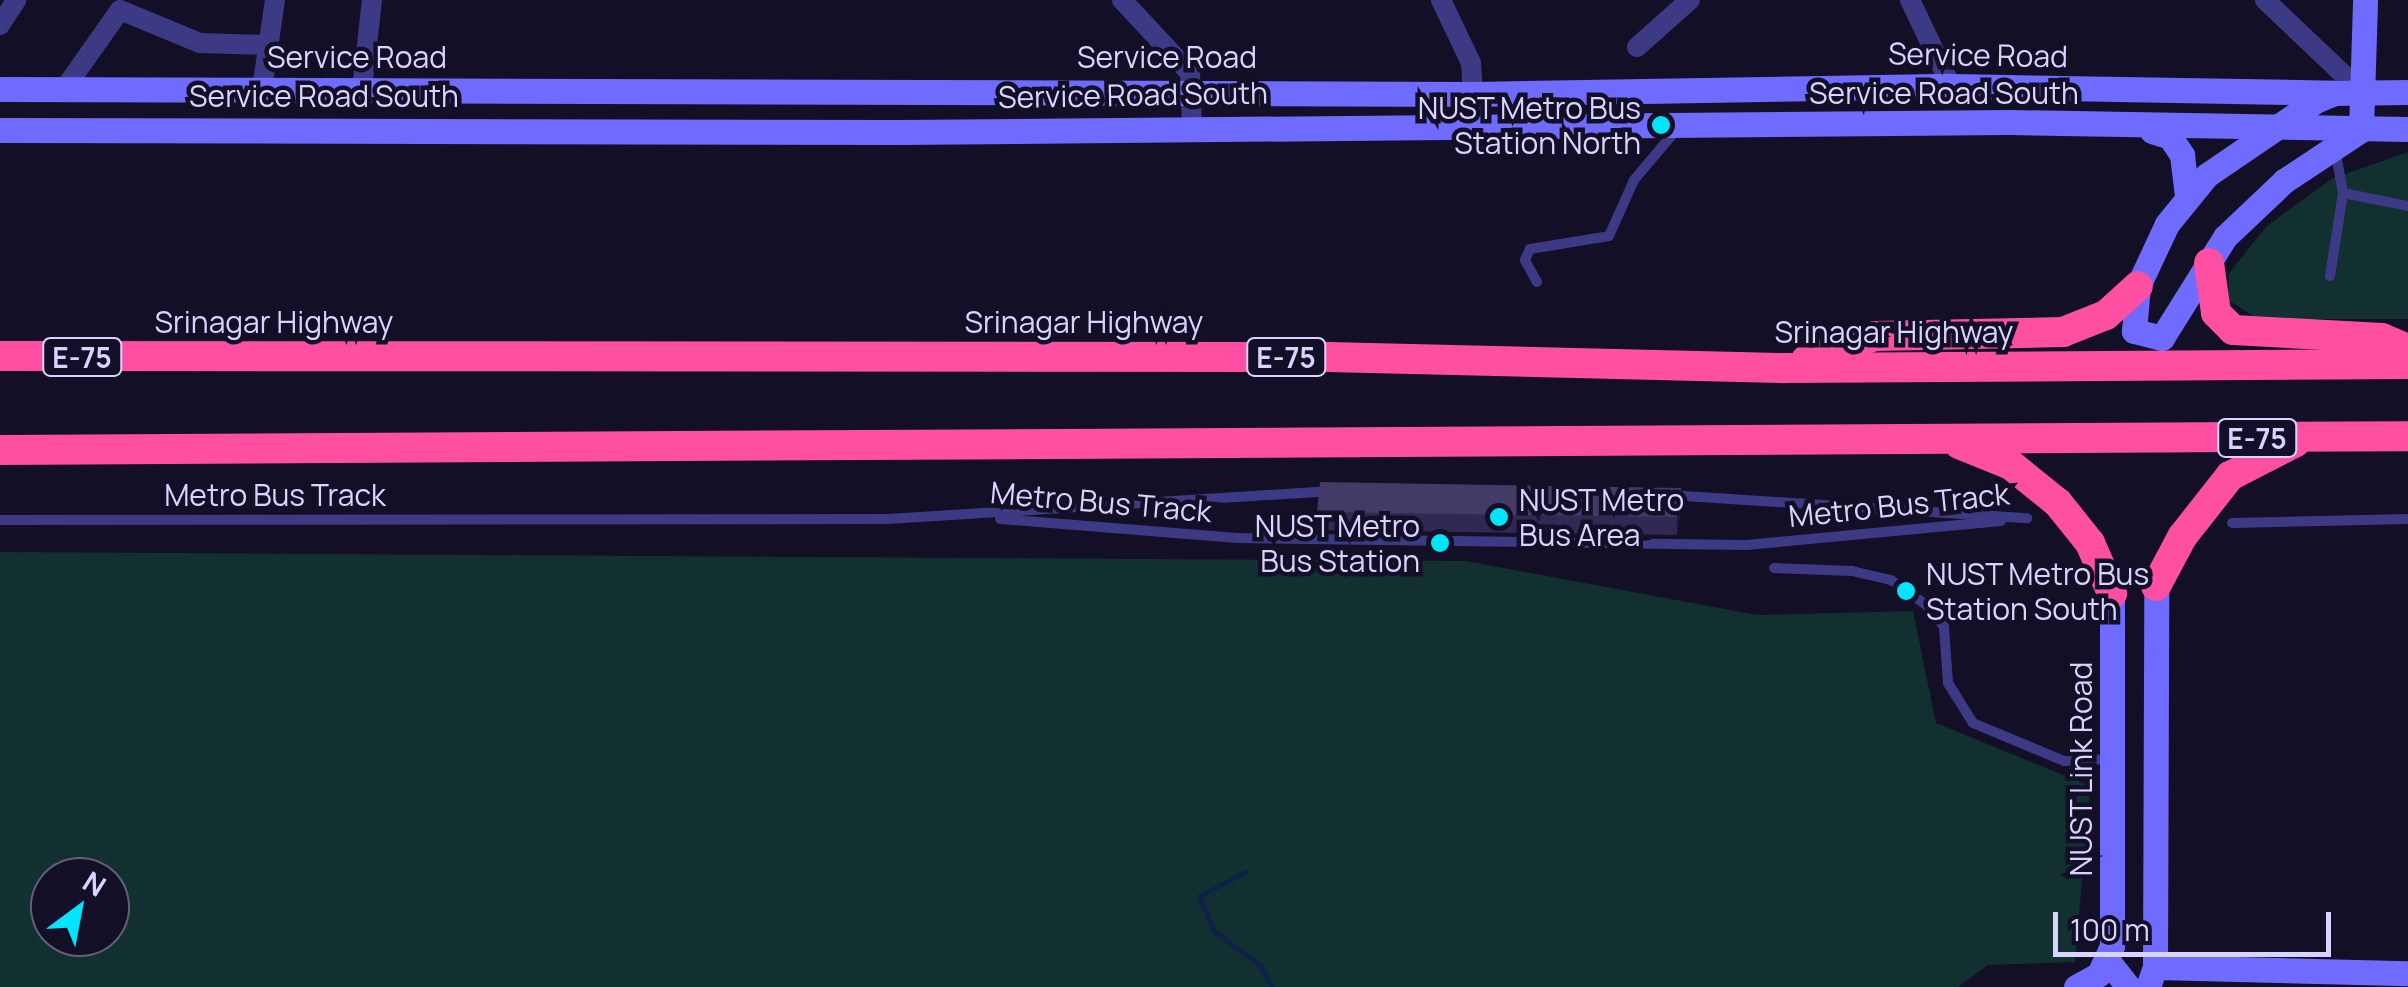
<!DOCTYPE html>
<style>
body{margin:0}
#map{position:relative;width:2408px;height:987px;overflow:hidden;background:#130f26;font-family:Manrope,sans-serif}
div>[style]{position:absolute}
.green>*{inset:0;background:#12302f}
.stream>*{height:5px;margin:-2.5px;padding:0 2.5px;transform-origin:2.5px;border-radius:2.5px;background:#0c2248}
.lane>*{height:10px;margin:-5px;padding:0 5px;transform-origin:5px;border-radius:5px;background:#3d3a85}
.street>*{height:20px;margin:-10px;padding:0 10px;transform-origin:10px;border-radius:10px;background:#3d3a85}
.secondary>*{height:25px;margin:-12.5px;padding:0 12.5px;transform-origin:12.5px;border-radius:12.5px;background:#6f6bff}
.highway>*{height:30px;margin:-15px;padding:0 15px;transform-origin:15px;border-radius:15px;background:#ff4fa3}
.wall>*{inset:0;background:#312854}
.shaded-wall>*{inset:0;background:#1d163a}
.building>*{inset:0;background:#433a66}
.dots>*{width:28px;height:28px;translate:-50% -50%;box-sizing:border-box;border:5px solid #130f26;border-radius:50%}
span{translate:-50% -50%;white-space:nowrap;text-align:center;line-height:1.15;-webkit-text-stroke:9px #130f26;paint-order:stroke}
.shield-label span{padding:2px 8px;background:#130f26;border:2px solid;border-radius:8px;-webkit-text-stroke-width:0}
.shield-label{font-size:28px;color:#d9d4ff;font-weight:700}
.street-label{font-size:30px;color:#d9d4ff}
.poi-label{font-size:30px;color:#d9d4ff}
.right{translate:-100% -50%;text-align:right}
.left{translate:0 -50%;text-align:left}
.north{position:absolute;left:30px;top:857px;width:100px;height:100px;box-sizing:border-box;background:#130f26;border:2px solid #625e7d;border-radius:50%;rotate:32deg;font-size:28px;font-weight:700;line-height:40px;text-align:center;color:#d9d4ff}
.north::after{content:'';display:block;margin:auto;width:35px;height:45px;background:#00e5ff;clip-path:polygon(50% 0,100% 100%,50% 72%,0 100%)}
.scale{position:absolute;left:2053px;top:912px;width:278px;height:45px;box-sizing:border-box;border:5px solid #d9d4ff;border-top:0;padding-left:12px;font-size:30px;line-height:35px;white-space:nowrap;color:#d9d4ff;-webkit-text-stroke:8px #130f26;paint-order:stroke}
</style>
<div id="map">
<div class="green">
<div style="clip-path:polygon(2408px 152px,2408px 319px,2258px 319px,2228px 300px,2229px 273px,2267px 226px,2331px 179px)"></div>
<div style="clip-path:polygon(evenodd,0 552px,1466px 561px,1757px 615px,1913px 611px,1936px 723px,2090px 786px,2075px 962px,1988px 965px,1958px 987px,0 987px,0 552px,110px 877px,110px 937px,50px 937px,50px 877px,110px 877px)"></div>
</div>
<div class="stream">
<div style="left:1245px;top:872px;width:52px;rotate:152.4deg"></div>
<div style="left:1199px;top:896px;width:38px;rotate:67deg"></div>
<div style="left:1214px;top:931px;width:57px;rotate:36.5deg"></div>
<div style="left:1260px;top:965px;width:25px;rotate:61deg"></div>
</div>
<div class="lane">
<div style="left:2343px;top:193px;width:66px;rotate:11.3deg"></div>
<div style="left:2330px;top:276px;width:84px;rotate:-81.1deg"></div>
<div style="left:2343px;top:193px;width:46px;rotate:-100.1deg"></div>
<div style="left:1537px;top:282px;width:25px;rotate:-119deg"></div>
<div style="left:1525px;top:260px;width:12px;rotate:-66deg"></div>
<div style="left:1530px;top:249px;width:80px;rotate:-9.3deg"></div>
<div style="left:1609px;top:236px;width:61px;rotate:-65.9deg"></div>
<div style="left:1634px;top:180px;width:68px;rotate:-49.8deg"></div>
<div style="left:1669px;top:495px;width:359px;rotate:3.7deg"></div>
<div style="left:1000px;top:519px;width:238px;rotate:4.6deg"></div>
<div style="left:1237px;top:538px;width:510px;rotate:0.79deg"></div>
<div style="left:1747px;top:545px;width:255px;rotate:-5.4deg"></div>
<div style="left:0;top:520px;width:888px;rotate:-0.06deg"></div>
<div style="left:888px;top:519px;width:445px;rotate:-3.6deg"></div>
<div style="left:2232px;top:523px;width:176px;rotate:-1.3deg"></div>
<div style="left:1774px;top:568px;width:78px;rotate:2.2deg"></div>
<div style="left:1852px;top:571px;width:40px;rotate:13deg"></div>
<div style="left:1891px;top:580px;width:42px;rotate:35.2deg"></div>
<div style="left:1925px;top:604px;width:30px;rotate:50deg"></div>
<div style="left:1944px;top:627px;width:56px;rotate:85.9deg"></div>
<div style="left:1948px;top:683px;width:47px;rotate:58deg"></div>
<div style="left:1973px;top:723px;width:99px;rotate:22.7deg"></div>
<div style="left:2064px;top:761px;width:46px;rotate:-2.5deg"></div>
</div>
<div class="street">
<div style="left:1122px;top:0;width:100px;rotate:47deg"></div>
<div style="left:1190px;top:73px;width:53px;rotate:87.8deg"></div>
<div style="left:1441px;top:0;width:70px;rotate:64.5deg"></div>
<div style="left:1471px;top:63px;width:63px;rotate:86.4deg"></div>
<div style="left:1910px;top:0;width:95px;rotate:64.5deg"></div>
<div style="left:2265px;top:0;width:134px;rotate:43.5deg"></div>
<div style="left:0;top:25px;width:30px;rotate:-57deg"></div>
<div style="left:1637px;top:47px;width:71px;rotate:-41.6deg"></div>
<div style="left:65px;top:88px;width:95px;rotate:-54.8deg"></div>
<div style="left:120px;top:10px;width:87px;rotate:22.4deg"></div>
<div style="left:200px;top:43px;width:68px;rotate:1.7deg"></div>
<div style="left:262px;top:89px;width:90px;rotate:-81.7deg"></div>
<div style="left:362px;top:89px;width:90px;rotate:-83.6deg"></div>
</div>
<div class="secondary">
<div style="left:0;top:89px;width:1473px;rotate:0.19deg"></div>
<div style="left:1473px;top:94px;width:478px;rotate:-1deg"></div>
<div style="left:1951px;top:86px;width:384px;rotate:1deg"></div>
<div style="left:0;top:130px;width:899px;rotate:0.13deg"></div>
<div style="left:899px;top:132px;width:1111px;rotate:-0.52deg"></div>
<div style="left:2010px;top:122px;width:398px;rotate:1deg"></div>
<div style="left:2361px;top:130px;width:92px;rotate:146.5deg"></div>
<div style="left:2284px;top:181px;width:81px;rotate:136.5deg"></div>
<div style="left:2225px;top:237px;width:119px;rotate:122deg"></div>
<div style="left:2162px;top:338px;width:29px;rotate:-166deg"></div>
<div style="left:2134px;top:331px;width:45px;rotate:-84.9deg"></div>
<div style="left:2138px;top:286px;width:68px;rotate:-64.9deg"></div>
<div style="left:2167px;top:224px;width:63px;rotate:-50.8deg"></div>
<div style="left:2207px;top:175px;width:133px;rotate:-34.3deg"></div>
<div style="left:2317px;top:100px;width:19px;rotate:-21deg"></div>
<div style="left:2335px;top:93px;width:73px;rotate:-0.8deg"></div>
<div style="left:2361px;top:130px;width:130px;rotate:-88.2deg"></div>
<div style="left:2152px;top:131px;width:19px;rotate:18deg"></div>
<div style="left:2170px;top:137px;width:22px;rotate:56deg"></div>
<div style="left:2182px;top:155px;width:41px;rotate:83deg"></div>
<div style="left:2108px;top:961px;width:33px;rotate:52deg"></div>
<div style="left:2155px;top:967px;width:253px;rotate:1.4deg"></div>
<div style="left:2076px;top:987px;width:26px;rotate:-29deg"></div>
<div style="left:2099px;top:974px;width:31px;rotate:-65deg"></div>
<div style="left:2112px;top:946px;width:353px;rotate:-90deg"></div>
<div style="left:2148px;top:987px;width:21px;rotate:-71deg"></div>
<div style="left:2155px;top:967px;width:381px;rotate:-89.8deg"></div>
</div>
<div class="highway">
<div style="left:2209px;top:263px;width:50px;rotate:82deg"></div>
<div style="left:2216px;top:313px;width:24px;rotate:45deg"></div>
<div style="left:2233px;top:330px;width:149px;rotate:3.1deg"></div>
<div style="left:2382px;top:338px;width:28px;rotate:23deg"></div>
<div style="left:0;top:356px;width:1328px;rotate:0.04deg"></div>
<div style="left:1328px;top:357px;width:456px;rotate:1.4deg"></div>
<div style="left:1784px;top:368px;width:624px;rotate:-0.37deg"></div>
<div style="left:1806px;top:360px;width:73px;rotate:-19.2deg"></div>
<div style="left:1875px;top:336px;width:188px;rotate:-1.2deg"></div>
<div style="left:2063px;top:332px;width:46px;rotate:-21.6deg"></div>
<div style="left:2106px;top:315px;width:43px;rotate:-42.2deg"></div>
<div style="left:1959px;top:444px;width:56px;rotate:22deg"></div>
<div style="left:2011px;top:465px;width:60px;rotate:39deg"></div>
<div style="left:2058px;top:503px;width:51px;rotate:51.3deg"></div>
<div style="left:2090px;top:543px;width:55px;rotate:66.3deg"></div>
<div style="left:0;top:450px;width:2408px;rotate:-0.33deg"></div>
<div style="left:2156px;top:586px;width:55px;rotate:-62deg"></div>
<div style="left:2182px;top:537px;width:78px;rotate:-51.8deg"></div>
<div style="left:2230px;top:476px;width:74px;rotate:-27.3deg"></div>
</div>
<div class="wall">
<div style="clip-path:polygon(1681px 506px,1677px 535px,1317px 530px,1317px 512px)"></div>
</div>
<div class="shaded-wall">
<div style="clip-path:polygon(1681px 488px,1681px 506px,1677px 535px,1677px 517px)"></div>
</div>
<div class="building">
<div style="clip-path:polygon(1320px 482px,1681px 488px,1677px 517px,1317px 512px)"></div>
</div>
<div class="dots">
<div style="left:1661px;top:125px;background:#00e5ff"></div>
<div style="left:1499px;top:517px;background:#00e5ff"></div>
<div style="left:1440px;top:543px;background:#00e5ff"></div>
<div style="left:1906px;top:591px;background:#00e5ff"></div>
</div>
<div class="shield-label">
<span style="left:82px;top:357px">E-75</span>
<span style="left:1286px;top:357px">E-75</span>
<span style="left:2257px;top:438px">E-75</span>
</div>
<div class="street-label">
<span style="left:1978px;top:55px;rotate:1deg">Service Road</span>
<span style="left:357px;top:57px">Service Road</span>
<span style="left:1167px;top:57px">Service Road</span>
<span style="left:1944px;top:93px">Service Road South</span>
<span style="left:1133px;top:95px;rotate:-1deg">Service Road South</span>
<span style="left:324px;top:96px">Service Road South</span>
<span style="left:274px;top:322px">Srinagar Highway</span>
<span style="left:1084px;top:322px">Srinagar Highway</span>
<span style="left:1894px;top:332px">Srinagar Highway</span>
<span style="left:275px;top:495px">Metro Bus Track</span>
<span style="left:1101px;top:502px;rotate:5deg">Metro Bus Track</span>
<span style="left:1899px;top:505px;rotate:-6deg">Metro Bus Track</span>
<span style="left:2081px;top:769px;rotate:-90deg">NUST Link Road</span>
</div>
<div class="poi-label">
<span class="right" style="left:1641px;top:125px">NUST Metro Bus<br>Station North</span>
<span class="left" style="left:1519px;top:517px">NUST Metro<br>Bus Area</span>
<span class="right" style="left:1420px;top:543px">NUST Metro<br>Bus Station</span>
<span class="left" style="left:1926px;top:591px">NUST Metro Bus<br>Station South</span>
</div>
<div class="north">N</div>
<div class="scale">100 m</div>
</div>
